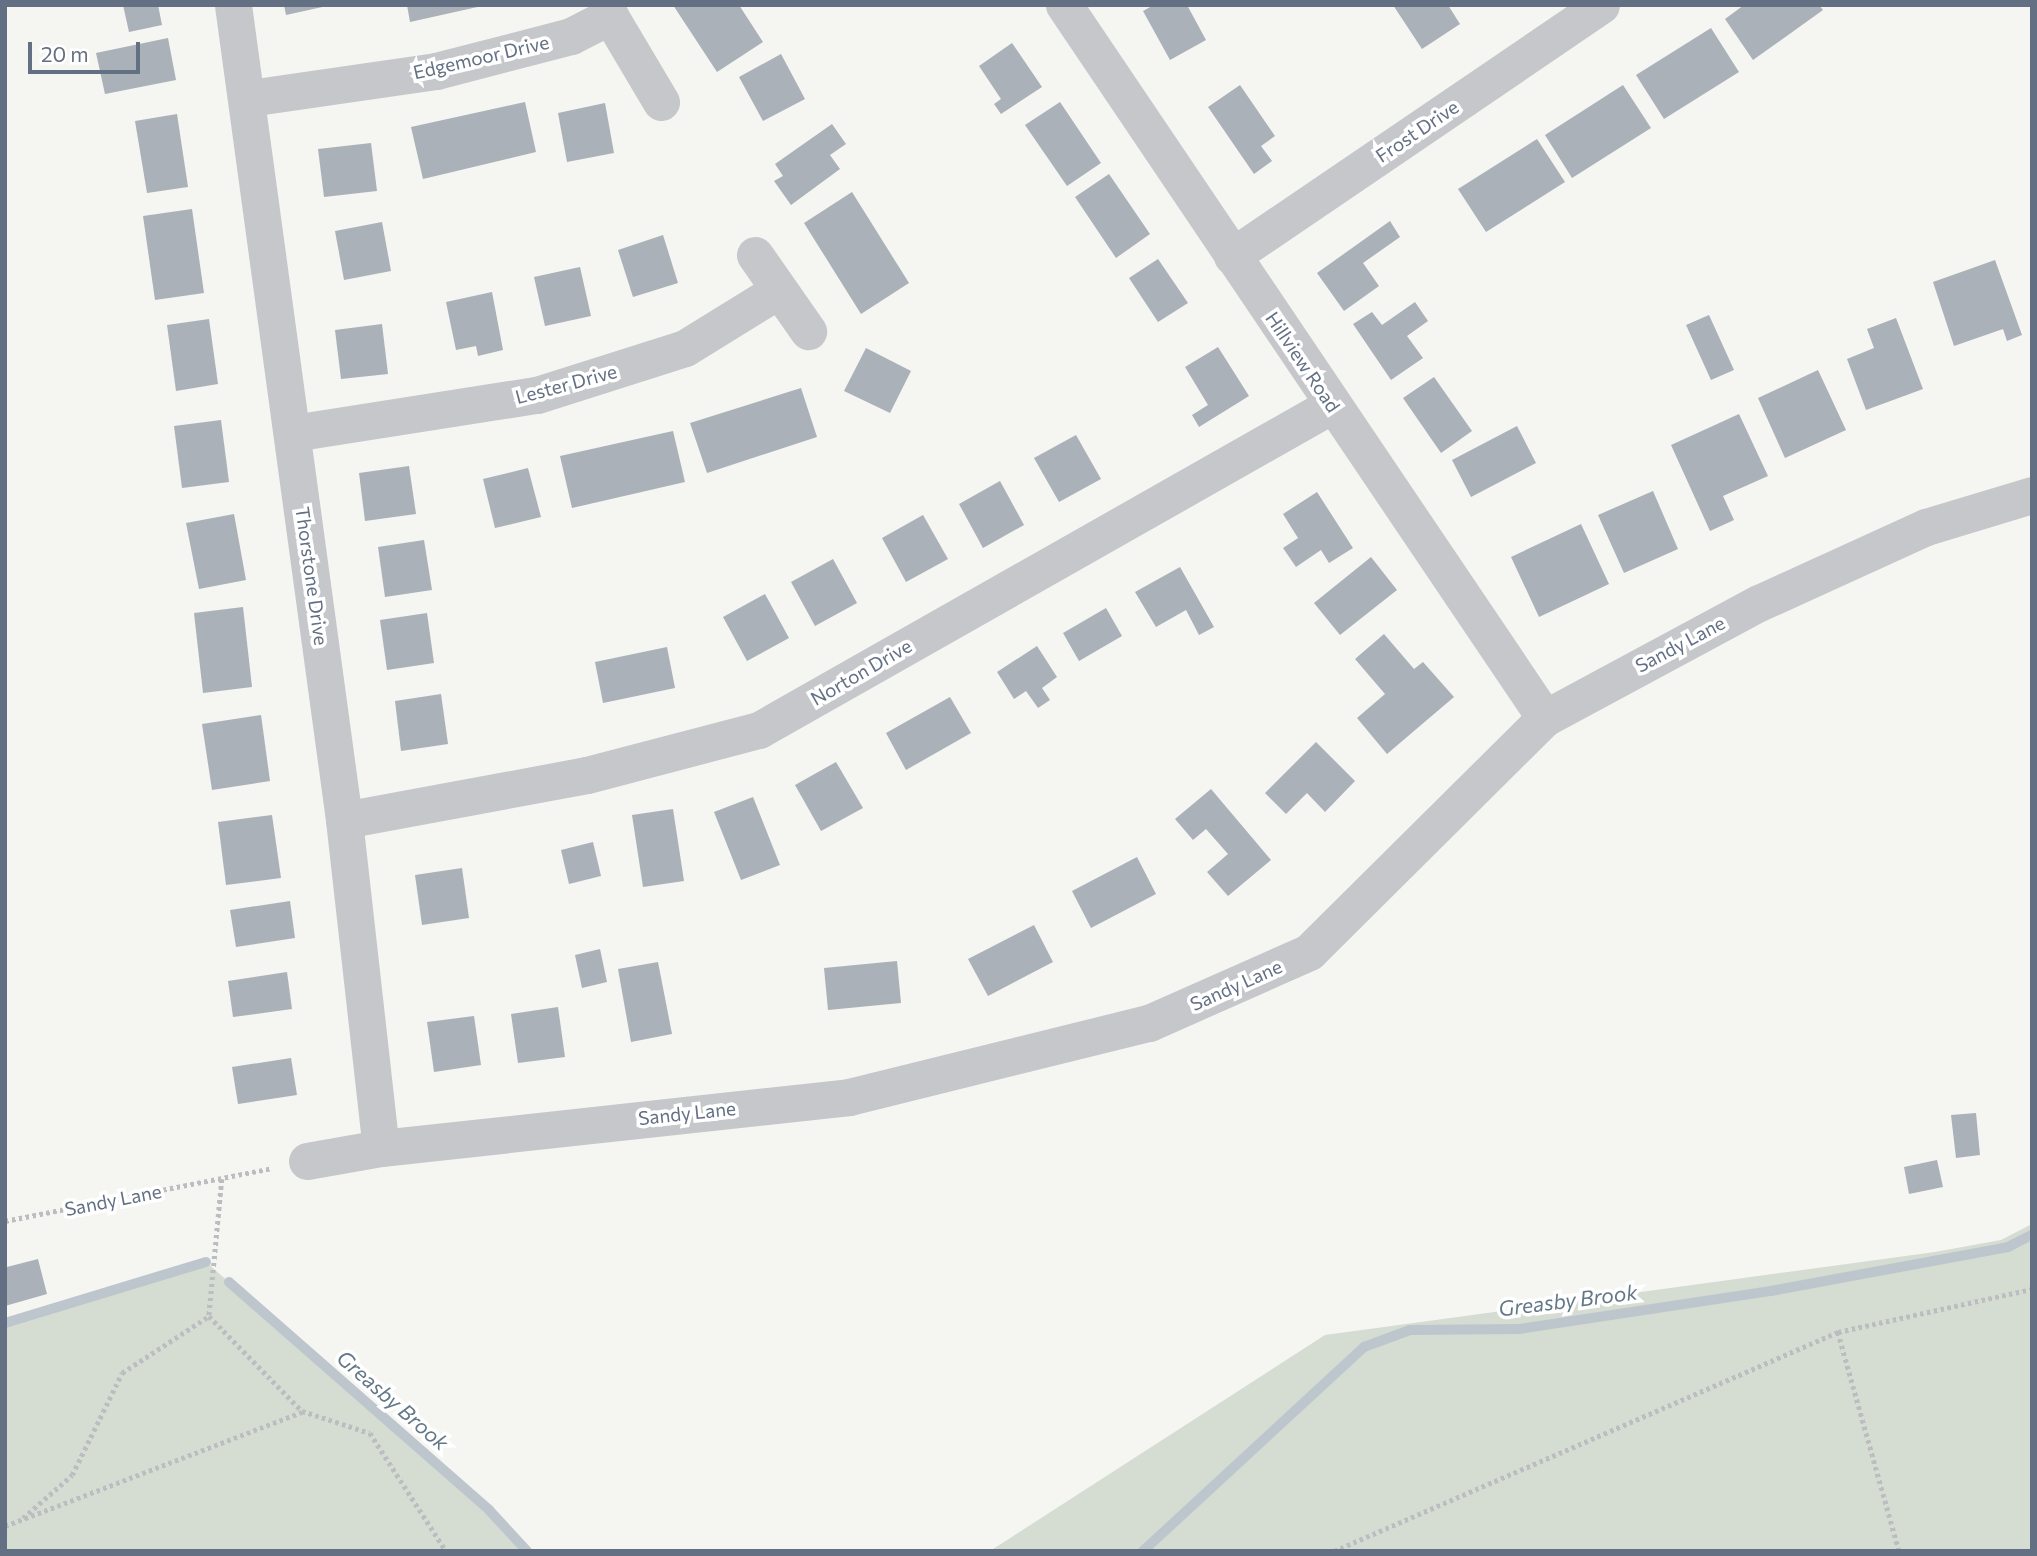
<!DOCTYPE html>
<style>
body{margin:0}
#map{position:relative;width:2037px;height:1556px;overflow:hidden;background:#f5f5f1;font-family:Commissioner,sans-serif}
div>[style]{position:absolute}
.green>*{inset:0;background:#d5dcd2}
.stream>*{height:10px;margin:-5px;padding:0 5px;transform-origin:5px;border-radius:5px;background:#bec6cd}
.building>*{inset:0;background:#aab1b8}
.path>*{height:4.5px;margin-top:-2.25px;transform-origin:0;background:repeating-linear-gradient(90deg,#bcbdc0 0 3.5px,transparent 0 7px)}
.minor>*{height:37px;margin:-18.5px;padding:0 18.5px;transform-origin:18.5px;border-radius:18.5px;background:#c5c7cb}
span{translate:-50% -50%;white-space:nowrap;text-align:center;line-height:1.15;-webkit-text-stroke:7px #fff;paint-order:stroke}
.street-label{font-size:19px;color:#637083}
.water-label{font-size:21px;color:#637887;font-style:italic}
.frame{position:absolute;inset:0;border:7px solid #637083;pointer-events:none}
.scale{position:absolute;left:28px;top:42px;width:112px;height:32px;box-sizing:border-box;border:4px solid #637083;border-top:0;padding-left:9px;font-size:21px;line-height:24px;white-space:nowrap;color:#637083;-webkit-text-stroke:5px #fff;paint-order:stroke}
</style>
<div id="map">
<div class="green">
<div style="clip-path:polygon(2032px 1224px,2032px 1551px,990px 1551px,1325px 1335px,1935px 1252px,2001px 1240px)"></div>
<div style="clip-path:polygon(206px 1262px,489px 1510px,527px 1551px,5px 1551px,5px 1323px)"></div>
</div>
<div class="stream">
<div style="left:229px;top:1282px;width:346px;rotate:41.2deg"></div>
<div style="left:489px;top:1510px;width:56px;rotate:47.2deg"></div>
<div style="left:5px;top:1323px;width:210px;rotate:-16.9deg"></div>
<div style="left:1143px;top:1551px;width:301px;rotate:-42.7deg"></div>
<div style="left:1364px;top:1347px;width:49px;rotate:-20.3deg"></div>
<div style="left:1410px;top:1330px;width:109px;rotate:-0.5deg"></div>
<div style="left:1519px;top:1329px;width:255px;rotate:-8.6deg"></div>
<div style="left:1771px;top:1291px;width:241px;rotate:-10.5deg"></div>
<div style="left:2008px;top:1247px;width:27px;rotate:-27deg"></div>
</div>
<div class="building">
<div style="clip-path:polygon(123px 5px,158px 5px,162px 25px,129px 32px)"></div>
<div style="clip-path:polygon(284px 5px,327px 5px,327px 6px,286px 15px)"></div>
<div style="clip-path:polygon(407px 5px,481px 5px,482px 6px,410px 22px)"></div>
<div style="clip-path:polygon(673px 5px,739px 5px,763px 42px,717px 72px)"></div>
<div style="clip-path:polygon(1154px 5px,1187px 5px,1206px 40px,1170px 60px,1143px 11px)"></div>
<div style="clip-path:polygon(1393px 5px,1448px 5px,1460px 24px,1422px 49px)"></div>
<div style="clip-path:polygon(1744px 5px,1819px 5px,1823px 10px,1753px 60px,1725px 19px)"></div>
<div style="clip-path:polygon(1711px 28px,1739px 72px,1664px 119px,1636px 75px)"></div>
<div style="clip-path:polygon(168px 38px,176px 80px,105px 94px,96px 53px)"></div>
<div style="clip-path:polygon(1012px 43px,1042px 87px,1001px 114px,994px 104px,1001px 99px,979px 66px)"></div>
<div style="clip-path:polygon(781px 54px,805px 99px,763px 121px,739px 77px)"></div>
<div style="clip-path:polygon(1240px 85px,1275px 136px,1261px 146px,1272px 161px,1254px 174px,1208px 107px)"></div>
<div style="clip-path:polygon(1623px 85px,1651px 128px,1572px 178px,1545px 135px)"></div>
<div style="clip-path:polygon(525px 102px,536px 152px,423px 179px,411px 127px)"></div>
<div style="clip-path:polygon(1060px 102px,1101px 163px,1067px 186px,1025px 125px)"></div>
<div style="clip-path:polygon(605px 103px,614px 153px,567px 162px,558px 113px)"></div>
<div style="clip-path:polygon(177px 114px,188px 187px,147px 193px,135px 121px)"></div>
<div style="clip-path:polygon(832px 124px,846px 144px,830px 155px,840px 169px,791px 205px,774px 181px,783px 176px,775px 164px)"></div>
<div style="clip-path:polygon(1537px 139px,1565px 182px,1486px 232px,1458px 189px)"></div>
<div style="clip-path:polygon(371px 143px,377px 191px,324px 197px,318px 149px)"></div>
<div style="clip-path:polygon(1109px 174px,1150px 234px,1116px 258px,1075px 197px)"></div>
<div style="clip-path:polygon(852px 192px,909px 283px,861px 314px,804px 223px)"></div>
<div style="clip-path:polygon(192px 209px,204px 293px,155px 300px,143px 216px)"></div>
<div style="clip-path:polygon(1390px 221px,1400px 237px,1363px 263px,1379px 286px,1344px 311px,1317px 273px)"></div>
<div style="clip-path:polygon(382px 222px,391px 271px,344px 280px,335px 231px)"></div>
<div style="clip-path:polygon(663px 235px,678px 283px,633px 297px,618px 250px)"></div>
<div style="clip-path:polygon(1158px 259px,1188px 303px,1158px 322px,1129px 278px)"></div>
<div style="clip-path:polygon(1995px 260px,2022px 335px,2007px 341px,2003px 329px,1954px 346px,1933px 282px)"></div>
<div style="clip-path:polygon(580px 267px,591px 316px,545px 326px,534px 277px)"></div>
<div style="clip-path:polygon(492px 292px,503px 350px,478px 356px,476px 346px,456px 350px,446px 302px)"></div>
<div style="clip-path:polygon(1415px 302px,1428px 321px,1407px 336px,1423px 358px,1391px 380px,1353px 324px,1372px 312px,1382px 325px)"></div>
<div style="clip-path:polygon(1709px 315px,1734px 370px,1711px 380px,1686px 325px)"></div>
<div style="clip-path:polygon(1896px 318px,1923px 389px,1866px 410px,1847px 359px,1874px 348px,1867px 329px)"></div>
<div style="clip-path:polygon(209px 319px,218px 384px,176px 391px,167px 325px)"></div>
<div style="clip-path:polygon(382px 324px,388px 374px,341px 379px,335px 330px)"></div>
<div style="clip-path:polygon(1218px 347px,1249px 396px,1199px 427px,1192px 415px,1208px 405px,1185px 367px)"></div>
<div style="clip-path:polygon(866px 348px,911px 371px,890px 413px,844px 391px)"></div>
<div style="clip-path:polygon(1818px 370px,1846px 430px,1785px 458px,1758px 398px)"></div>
<div style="clip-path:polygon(1434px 377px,1472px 431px,1441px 453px,1403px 398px)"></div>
<div style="clip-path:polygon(801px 388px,817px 437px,707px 473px,690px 423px)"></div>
<div style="clip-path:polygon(1739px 414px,1768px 476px,1723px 496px,1734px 520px,1710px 531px,1671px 445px)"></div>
<div style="clip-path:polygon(221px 420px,229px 482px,182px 488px,174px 426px)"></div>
<div style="clip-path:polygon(1517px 426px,1536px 463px,1471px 497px,1452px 460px)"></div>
<div style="clip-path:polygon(673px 431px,685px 482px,572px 508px,560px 456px)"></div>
<div style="clip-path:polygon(1076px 435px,1101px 479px,1059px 502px,1034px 458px)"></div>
<div style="clip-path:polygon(409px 466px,416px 514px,365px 521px,359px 473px)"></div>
<div style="clip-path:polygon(528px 468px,541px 517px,495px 528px,483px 479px)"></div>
<div style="clip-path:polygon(1000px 481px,1024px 525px,983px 548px,959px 504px)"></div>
<div style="clip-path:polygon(1653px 491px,1678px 549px,1624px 573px,1598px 515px)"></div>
<div style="clip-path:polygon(1317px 492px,1353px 548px,1329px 563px,1321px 550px,1296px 567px,1283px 548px,1298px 538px,1283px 514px)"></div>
<div style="clip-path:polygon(234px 514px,246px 580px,199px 589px,186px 523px)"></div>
<div style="clip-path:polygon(923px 515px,948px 559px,906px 582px,882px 538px)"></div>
<div style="clip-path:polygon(1581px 524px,1609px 584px,1539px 617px,1511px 557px)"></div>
<div style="clip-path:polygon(424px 540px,432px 590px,385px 597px,378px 547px)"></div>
<div style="clip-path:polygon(1371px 557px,1397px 590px,1340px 635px,1314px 603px)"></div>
<div style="clip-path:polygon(833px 559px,857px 603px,815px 626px,791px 582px)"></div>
<div style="clip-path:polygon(1180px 567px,1214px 627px,1199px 635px,1186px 610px,1156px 627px,1135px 592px)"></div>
<div style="clip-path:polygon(765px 594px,789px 638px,747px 661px,723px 617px)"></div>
<div style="clip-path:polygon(243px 607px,252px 687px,203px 693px,194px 613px)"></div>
<div style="clip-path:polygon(1106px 608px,1122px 636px,1079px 661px,1063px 633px)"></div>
<div style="clip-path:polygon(427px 613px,434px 663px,387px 670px,380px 620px)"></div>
<div style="clip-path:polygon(1384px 634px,1414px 669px,1423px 662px,1454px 697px,1387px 754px,1357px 718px,1385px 694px,1355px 659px)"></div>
<div style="clip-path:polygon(1037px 646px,1057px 677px,1042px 688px,1050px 700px,1038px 708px,1026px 691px,1014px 699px,997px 672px)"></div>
<div style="clip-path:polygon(667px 647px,675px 688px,603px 703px,595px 662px)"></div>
<div style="clip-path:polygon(441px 694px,448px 744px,401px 751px,395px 701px)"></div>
<div style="clip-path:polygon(950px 697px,971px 733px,906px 770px,886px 733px)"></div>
<div style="clip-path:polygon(261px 715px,270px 781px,212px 790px,202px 724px)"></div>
<div style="clip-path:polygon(1316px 742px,1355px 781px,1325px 812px,1307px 793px,1286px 814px,1265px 793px)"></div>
<div style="clip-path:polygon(836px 762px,863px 808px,821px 831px,795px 785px)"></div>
<div style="clip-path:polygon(1211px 789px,1271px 860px,1228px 896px,1207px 872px,1228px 854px,1206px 829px,1193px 840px,1175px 819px)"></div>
<div style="clip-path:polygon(753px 797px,780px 865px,741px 880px,714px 812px)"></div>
<div style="clip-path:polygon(673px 809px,684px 881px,643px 887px,632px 815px)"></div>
<div style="clip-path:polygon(272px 815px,281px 878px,226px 885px,218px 822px)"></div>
<div style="clip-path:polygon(593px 842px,601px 876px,569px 884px,561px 850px)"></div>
<div style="clip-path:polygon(1137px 857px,1156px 894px,1091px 928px,1072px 891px)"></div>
<div style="clip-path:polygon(462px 868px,469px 918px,422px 925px,415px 875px)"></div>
<div style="clip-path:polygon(290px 901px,295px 938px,236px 947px,230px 910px)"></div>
<div style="clip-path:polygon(1034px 925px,1053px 962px,988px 996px,968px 959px)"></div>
<div style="clip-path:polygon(600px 949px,607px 982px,582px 988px,575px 955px)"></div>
<div style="clip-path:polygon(897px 961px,901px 1003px,828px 1010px,824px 968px)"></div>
<div style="clip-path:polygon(658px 962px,672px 1034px,631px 1042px,618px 969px)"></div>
<div style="clip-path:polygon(287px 972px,292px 1009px,233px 1017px,228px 981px)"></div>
<div style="clip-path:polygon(558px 1007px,565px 1057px,518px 1063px,511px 1014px)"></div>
<div style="clip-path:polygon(474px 1016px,481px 1065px,434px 1072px,427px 1022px)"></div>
<div style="clip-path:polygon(291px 1058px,297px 1095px,238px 1104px,232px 1067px)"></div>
<div style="clip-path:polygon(1976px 1113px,1980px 1155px,1956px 1158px,1951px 1115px)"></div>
<div style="clip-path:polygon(1937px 1160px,1943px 1187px,1909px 1194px,1904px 1167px)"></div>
<div style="clip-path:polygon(38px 1259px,47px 1294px,5px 1306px,5px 1263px,7px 1267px)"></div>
</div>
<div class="path">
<div style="left:222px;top:1179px;width:138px;rotate:95.4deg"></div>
<div style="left:209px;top:1316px;width:133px;rotate:45.6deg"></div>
<div style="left:302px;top:1411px;width:71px;rotate:17.9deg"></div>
<div style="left:370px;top:1433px;width:140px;rotate:57.2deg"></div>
<div style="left:5px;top:1221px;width:272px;rotate:-11.2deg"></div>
<div style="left:1838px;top:1332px;width:227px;rotate:74.4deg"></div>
<div style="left:23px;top:1518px;width:65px;rotate:-41.3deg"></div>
<div style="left:72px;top:1475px;width:114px;rotate:-63.9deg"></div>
<div style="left:122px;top:1373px;width:104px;rotate:-33.2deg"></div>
<div style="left:5px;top:1526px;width:318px;rotate:-21deg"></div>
<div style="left:1334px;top:1551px;width:550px;rotate:-23.49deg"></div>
<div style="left:1838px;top:1332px;width:199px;rotate:-12.5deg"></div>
</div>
<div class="minor">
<div style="left:233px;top:5px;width:823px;rotate:82.24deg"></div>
<div style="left:344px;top:820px;width:330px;rotate:83.6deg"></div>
<div style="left:1064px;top:5px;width:860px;rotate:56deg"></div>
<div style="left:249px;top:98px;width:189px;rotate:-8.2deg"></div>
<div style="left:436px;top:71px;width:139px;rotate:-14.5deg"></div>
<div style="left:571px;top:36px;width:44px;rotate:-27.1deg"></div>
<div style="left:610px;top:16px;width:100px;rotate:59.3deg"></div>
<div style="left:755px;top:255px;width:93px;rotate:55.1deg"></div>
<div style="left:1232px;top:256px;width:446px;rotate:-34.2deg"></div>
<div style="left:293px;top:433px;width:247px;rotate:-8.9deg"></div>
<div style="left:537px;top:395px;width:155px;rotate:-17.6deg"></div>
<div style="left:685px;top:348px;width:110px;rotate:-31.7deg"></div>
<div style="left:344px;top:820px;width:247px;rotate:-10.5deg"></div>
<div style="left:587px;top:775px;width:178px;rotate:-14.7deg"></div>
<div style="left:759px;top:730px;width:659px;rotate:-29.56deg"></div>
<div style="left:307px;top:1161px;width:75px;rotate:-10deg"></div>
<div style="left:381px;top:1148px;width:471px;rotate:-6.2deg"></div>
<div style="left:849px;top:1097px;width:309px;rotate:-13.9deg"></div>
<div style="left:1149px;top:1023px;width:175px;rotate:-23.9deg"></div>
<div style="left:1309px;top:952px;width:332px;rotate:-44.8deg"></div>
<div style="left:1545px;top:718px;width:243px;rotate:-28.3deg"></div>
<div style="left:1759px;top:603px;width:183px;rotate:-24.5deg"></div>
<div style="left:1926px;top:527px;width:111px;rotate:-16.8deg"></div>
</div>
<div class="street-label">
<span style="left:481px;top:57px;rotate:-13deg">Edgemoor Drive</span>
<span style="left:1417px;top:131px;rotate:-34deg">Frost Drive</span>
<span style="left:1303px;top:362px;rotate:56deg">Hillview Road</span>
<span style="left:566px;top:384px;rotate:-15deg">Lester Drive</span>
<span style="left:312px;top:576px;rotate:82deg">Thorstone Drive</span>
<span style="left:1680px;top:644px;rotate:-28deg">Sandy Lane</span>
<span style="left:861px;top:672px;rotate:-30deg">Norton Drive</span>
<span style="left:1236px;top:985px;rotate:-24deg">Sandy Lane</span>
<span style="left:687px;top:1113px;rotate:-6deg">Sandy Lane</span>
<span style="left:113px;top:1200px;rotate:-11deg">Sandy Lane</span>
</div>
<div class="water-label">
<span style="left:1568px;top:1300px;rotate:-7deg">Greasby Brook</span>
<span style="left:393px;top:1400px;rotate:41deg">Greasby Brook</span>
</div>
<div class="frame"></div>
<div class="scale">20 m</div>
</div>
